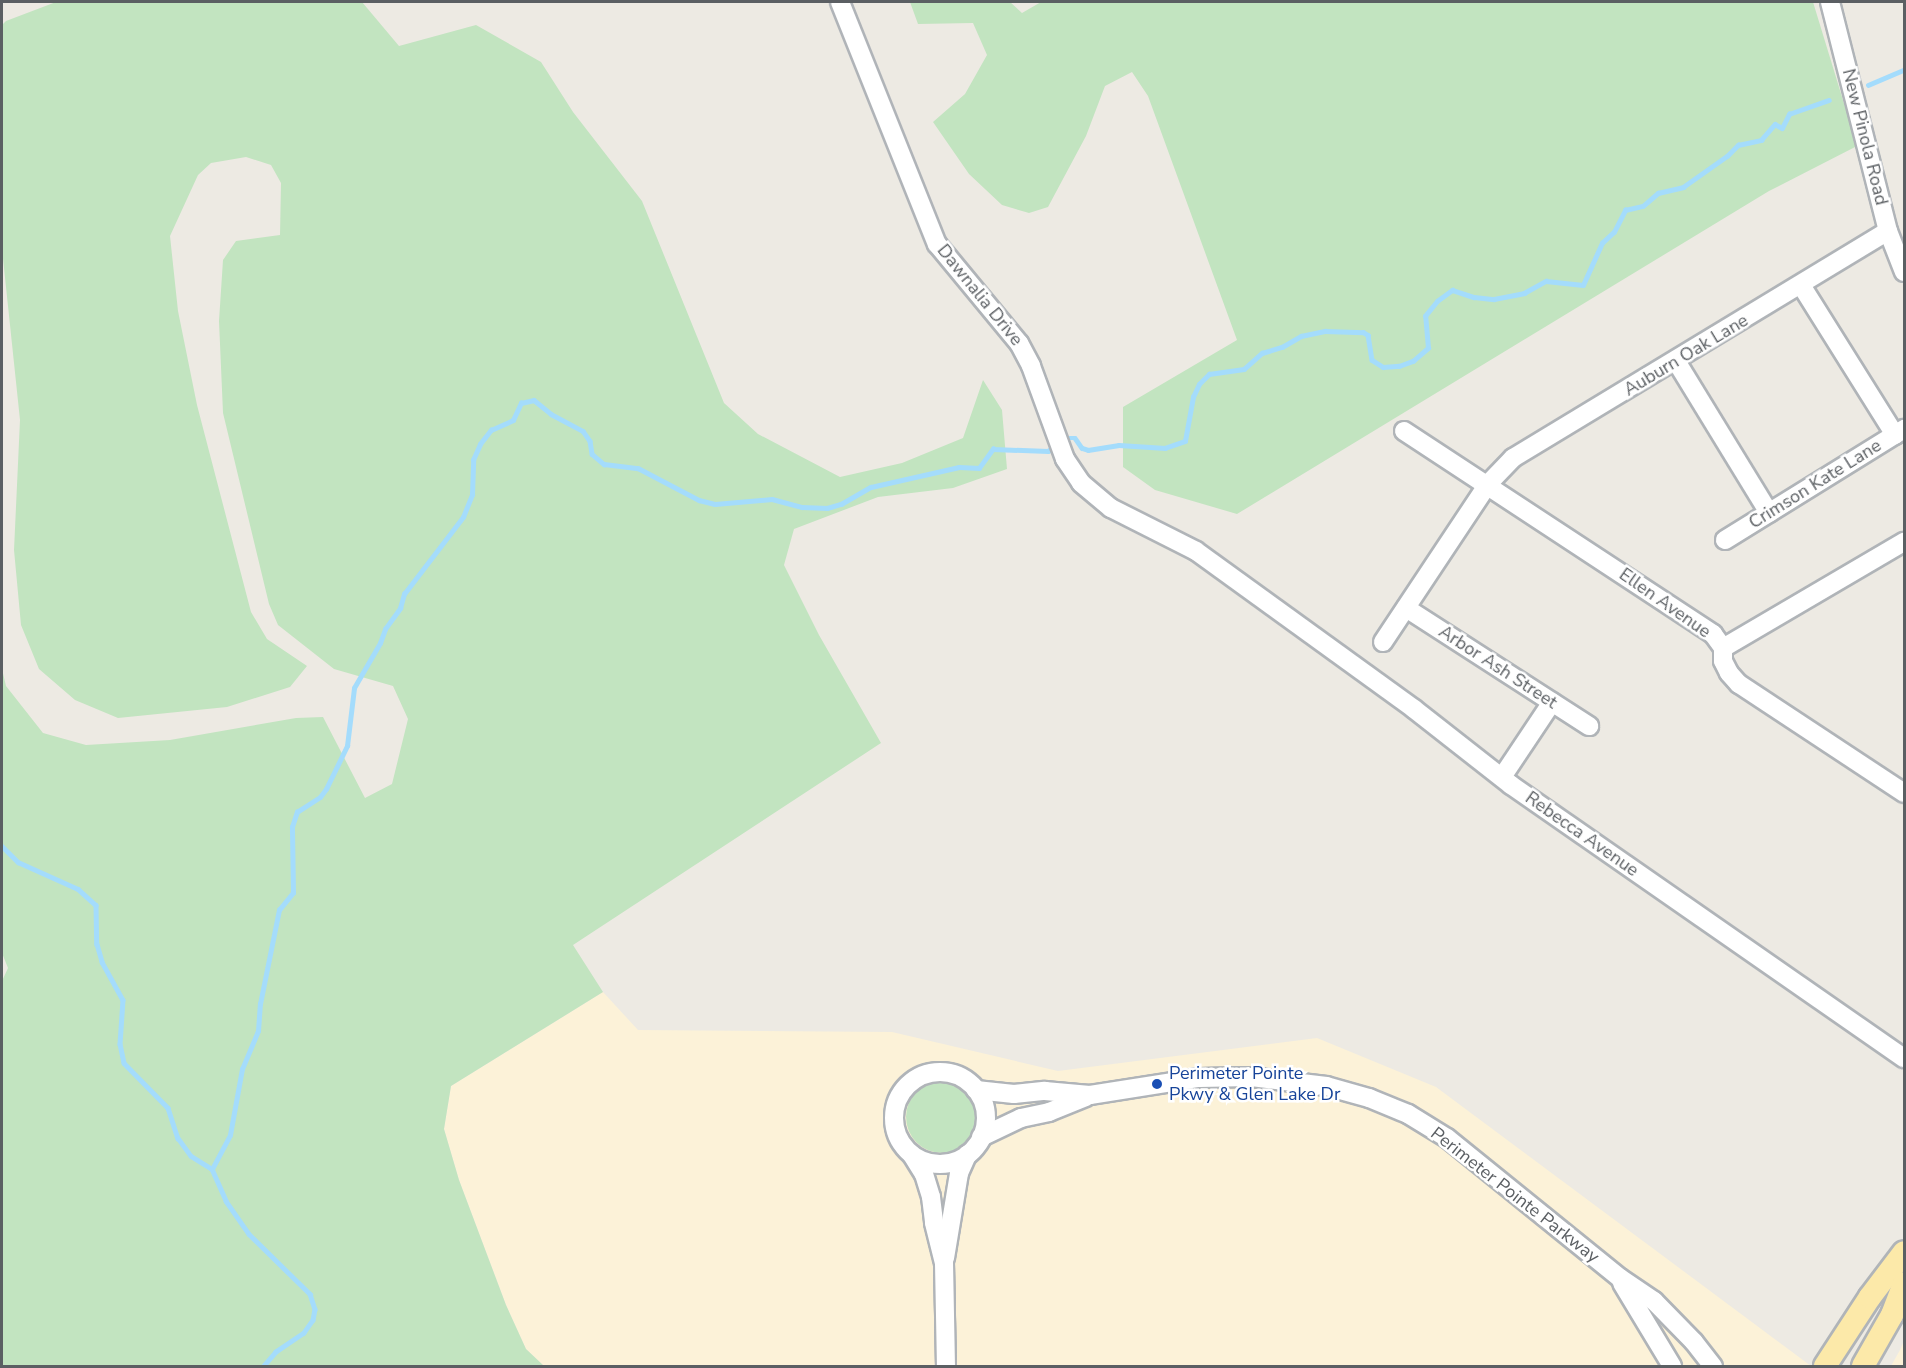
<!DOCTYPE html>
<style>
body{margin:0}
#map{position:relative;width:1906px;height:1368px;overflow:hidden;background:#edeae3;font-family:"Nunito Sans",sans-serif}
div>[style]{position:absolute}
.commercial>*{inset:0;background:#fcf2d8}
.green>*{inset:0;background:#c2e4c0}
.round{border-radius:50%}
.stream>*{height:4.5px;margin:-2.25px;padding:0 2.25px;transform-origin:2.25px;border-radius:2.25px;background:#a4dcfc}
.roads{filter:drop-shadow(2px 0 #b0b4b8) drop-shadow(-2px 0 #b0b4b8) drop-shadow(0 2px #b0b4b8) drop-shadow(0 -2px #b0b4b8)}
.minor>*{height:18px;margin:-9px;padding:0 9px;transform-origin:9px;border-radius:9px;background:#fff}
.minor>.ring{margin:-9px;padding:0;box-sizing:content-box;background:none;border:18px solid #fff;border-radius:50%}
.major>*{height:22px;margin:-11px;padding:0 11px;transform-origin:11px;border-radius:11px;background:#fce9a9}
.dots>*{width:16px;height:16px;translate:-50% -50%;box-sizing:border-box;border:3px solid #fff;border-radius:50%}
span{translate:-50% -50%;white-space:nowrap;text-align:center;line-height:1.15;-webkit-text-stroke:5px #fff;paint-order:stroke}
.street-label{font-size:18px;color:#5b5f63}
.transit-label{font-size:18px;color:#164399}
.left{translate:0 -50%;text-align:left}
.frame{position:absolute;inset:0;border:3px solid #5b5f63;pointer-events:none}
</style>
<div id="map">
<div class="commercial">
<div style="clip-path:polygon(603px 992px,638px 1030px,892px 1032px,1058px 1071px,1317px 1038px,1436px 1087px,1811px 1366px,544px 1366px,526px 1349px,506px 1305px,459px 1180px,444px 1129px,451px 1086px)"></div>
<div style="clip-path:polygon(1904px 1341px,1904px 1366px,1891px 1366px,1900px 1350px)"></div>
</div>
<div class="green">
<div style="clip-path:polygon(56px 2px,362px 2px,399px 46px,476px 25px,541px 62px,573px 112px,642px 201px,724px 403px,758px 434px,840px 477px,902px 463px,963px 438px,983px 380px,1002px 410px,1007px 469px,953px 488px,878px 497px,794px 529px,784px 565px,819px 635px,881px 743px,573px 945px,603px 992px,451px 1086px,444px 1129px,459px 1180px,506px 1305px,526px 1349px,544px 1366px,2px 1366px,2px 981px,8px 968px,2px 953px,2px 669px,6px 686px,43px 733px,86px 745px,170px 740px,296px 718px,323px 717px,365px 798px,392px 784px,408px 719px,393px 686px,334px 669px,278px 625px,269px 604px,223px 413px,219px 321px,223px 260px,236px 241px,280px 235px,281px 183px,271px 165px,246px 157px,211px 163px,198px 175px,170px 236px,178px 311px,197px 405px,251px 612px,267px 639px,307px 666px,290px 687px,227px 707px,118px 718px,75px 700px,39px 669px,21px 625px,14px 550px,20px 420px,2px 249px,2px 25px,6px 21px)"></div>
<div style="clip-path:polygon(910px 2px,1010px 2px,1022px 13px,1041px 2px,1813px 2px,1857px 146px,1769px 191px,1237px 514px,1155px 490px,1123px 467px,1123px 407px,1237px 340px,1148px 96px,1132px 72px,1105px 86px,1086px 136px,1048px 207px,1029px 213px,1002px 205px,969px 174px,933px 122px,965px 94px,987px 55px,973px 23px,918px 24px)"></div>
<div class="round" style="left:906px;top:1081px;width:72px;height:72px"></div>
</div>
<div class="stream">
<div style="left:1868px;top:85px;width:39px;rotate:-23deg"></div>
<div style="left:1067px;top:438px;width:8px"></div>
<div style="left:1075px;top:438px;width:12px;rotate:55deg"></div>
<div style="left:1082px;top:448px;width:6px;rotate:18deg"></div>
<div style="left:1088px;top:450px;width:31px;rotate:-9deg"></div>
<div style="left:1119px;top:445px;width:46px;rotate:3.7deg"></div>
<div style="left:1165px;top:448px;width:21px;rotate:-19deg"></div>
<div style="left:1185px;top:441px;width:45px;rotate:-79.7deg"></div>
<div style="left:1193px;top:397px;width:14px;rotate:-65deg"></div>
<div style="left:1199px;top:384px;width:14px;rotate:-45deg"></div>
<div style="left:1209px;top:374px;width:35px;rotate:-8deg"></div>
<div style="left:1244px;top:369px;width:24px;rotate:-42deg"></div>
<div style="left:1262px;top:353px;width:21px;rotate:-17deg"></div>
<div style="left:1282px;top:347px;width:22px;rotate:-30deg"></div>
<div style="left:1301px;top:336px;width:25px;rotate:-12deg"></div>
<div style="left:1325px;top:331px;width:38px;rotate:2deg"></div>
<div style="left:1363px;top:332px;width:6px;rotate:31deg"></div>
<div style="left:1368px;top:335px;width:25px;rotate:81deg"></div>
<div style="left:1372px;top:360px;width:13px;rotate:32deg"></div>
<div style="left:1383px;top:367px;width:16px;rotate:-4deg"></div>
<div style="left:1399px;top:366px;width:15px;rotate:-20deg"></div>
<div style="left:1413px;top:361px;width:20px;rotate:-41deg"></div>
<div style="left:1428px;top:348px;width:32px;rotate:-95deg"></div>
<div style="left:1425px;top:316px;width:19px;rotate:-51deg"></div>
<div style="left:1437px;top:301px;width:19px;rotate:-36deg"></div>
<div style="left:1452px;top:290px;width:23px;rotate:18deg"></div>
<div style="left:1474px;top:297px;width:20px;rotate:6deg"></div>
<div style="left:1494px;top:299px;width:31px;rotate:-11deg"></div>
<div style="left:1524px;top:293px;width:25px;rotate:-29deg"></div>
<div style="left:1546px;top:281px;width:37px;rotate:6deg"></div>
<div style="left:1583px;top:285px;width:46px;rotate:-65.7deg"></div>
<div style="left:1602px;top:243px;width:16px;rotate:-43deg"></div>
<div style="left:1614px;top:232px;width:25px;rotate:-63deg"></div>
<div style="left:1625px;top:210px;width:18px;rotate:-13deg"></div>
<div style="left:1643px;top:206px;width:20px;rotate:-41deg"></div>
<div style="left:1658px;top:193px;width:26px;rotate:-13deg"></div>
<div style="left:1683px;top:187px;width:54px;rotate:-35.2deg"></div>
<div style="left:1727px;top:156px;width:16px;rotate:-45deg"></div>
<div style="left:1738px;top:145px;width:24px;rotate:-12deg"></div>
<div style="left:1761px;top:140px;width:21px;rotate:-49deg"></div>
<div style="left:1775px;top:124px;width:8px;rotate:30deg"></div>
<div style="left:1782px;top:128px;width:16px;rotate:-63deg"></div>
<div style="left:1789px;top:114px;width:42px;rotate:-19.3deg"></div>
<div style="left:2px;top:846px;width:23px;rotate:45deg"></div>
<div style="left:18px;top:862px;width:66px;rotate:24.2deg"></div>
<div style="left:78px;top:889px;width:24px;rotate:42deg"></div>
<div style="left:96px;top:905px;width:39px;rotate:89deg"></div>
<div style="left:97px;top:944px;width:19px;rotate:74deg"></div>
<div style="left:102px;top:962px;width:43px;rotate:61.1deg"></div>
<div style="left:123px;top:1000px;width:44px;rotate:93.9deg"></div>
<div style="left:120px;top:1044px;width:19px;rotate:78deg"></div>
<div style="left:124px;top:1063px;width:63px;rotate:45.6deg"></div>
<div style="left:168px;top:1108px;width:32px;rotate:72deg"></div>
<div style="left:178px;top:1138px;width:22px;rotate:54deg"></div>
<div style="left:191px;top:1156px;width:25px;rotate:32deg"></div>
<div style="left:212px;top:1169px;width:35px;rotate:66deg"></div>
<div style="left:226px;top:1201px;width:40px;rotate:55.1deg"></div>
<div style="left:249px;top:1234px;width:86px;rotate:44.5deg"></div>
<div style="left:310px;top:1294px;width:16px;rotate:72deg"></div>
<div style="left:315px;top:1309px;width:11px;rotate:100deg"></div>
<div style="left:313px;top:1320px;width:16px;rotate:125deg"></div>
<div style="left:304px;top:1333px;width:34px;rotate:146deg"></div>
<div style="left:276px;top:1352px;width:18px;rotate:131deg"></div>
<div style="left:212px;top:1169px;width:38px;rotate:-62deg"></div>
<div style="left:230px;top:1135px;width:67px;rotate:-79.7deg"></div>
<div style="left:242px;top:1069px;width:41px;rotate:-67.2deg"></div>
<div style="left:258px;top:1031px;width:27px;rotate:-86deg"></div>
<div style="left:260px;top:1004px;width:96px;rotate:-78.6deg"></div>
<div style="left:279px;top:910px;width:22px;rotate:-51deg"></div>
<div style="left:293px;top:893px;width:66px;rotate:-90.9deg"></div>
<div style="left:292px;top:827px;width:16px;rotate:-72deg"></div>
<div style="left:297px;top:812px;width:27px;rotate:-33deg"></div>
<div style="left:320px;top:797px;width:10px;rotate:-53deg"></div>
<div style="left:326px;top:789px;width:48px;rotate:-64deg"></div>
<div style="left:347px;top:746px;width:58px;rotate:-83.1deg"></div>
<div style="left:354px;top:688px;width:52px;rotate:-60deg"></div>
<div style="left:380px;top:643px;width:15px;rotate:-70deg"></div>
<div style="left:385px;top:629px;width:26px;rotate:-54deg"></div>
<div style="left:400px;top:608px;width:15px;rotate:-74deg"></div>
<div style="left:404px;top:594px;width:97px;rotate:-52.5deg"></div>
<div style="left:463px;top:517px;width:24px;rotate:-68deg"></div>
<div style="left:472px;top:495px;width:35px;rotate:-88deg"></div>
<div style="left:473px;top:460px;width:17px;rotate:-66deg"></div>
<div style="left:480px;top:444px;width:18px;rotate:-52deg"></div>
<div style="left:491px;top:430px;width:24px;rotate:-24deg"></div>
<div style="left:513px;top:420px;width:19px;rotate:-65deg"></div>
<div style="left:521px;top:403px;width:13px;rotate:-13deg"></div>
<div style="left:534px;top:400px;width:22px;rotate:39deg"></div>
<div style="left:551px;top:414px;width:36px;rotate:28deg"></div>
<div style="left:583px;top:431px;width:12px;rotate:55deg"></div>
<div style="left:590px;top:441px;width:13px;rotate:81deg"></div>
<div style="left:592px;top:454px;width:16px;rotate:40deg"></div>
<div style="left:604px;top:464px;width:34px;rotate:7deg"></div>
<div style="left:638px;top:468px;width:69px;rotate:27.7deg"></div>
<div style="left:699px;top:500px;width:16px;rotate:14deg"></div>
<div style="left:715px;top:504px;width:57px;rotate:-5deg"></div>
<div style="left:772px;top:499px;width:31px;rotate:15deg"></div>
<div style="left:802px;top:507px;width:25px;rotate:2deg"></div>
<div style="left:827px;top:508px;width:15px;rotate:-16deg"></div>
<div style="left:841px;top:504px;width:34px;rotate:-30deg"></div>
<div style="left:871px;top:487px;width:90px;rotate:-12.8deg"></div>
<div style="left:959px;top:467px;width:20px;rotate:3deg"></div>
<div style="left:979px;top:468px;width:24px;rotate:-54deg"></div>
<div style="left:993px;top:449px;width:55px;rotate:2.1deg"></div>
<div style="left:1048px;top:451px;width:8px;rotate:-40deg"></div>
</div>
<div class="roads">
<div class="minor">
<div style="left:840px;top:2px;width:261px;rotate:68.2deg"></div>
<div style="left:937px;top:244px;width:129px;rotate:50.4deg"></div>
<div style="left:1019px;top:343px;width:26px;rotate:62deg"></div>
<div style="left:1031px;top:366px;width:99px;rotate:69.9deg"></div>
<div style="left:1065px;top:459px;width:29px;rotate:56deg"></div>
<div style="left:1081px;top:483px;width:39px;rotate:40deg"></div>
<div style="left:1111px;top:508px;width:95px;rotate:26.8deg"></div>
<div style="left:1196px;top:551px;width:269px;rotate:35.9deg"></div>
<div style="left:1414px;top:709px;width:123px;rotate:38.1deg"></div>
<div style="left:1511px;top:785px;width:479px;rotate:34.8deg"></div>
<div style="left:1830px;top:2px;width:236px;rotate:75.8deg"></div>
<div style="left:1888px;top:231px;width:44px;rotate:68.7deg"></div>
<div style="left:1801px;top:285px;width:177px;rotate:57.9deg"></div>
<div style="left:1676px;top:361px;width:178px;rotate:58.5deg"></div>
<div style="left:1404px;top:431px;width:370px;rotate:33.3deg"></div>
<div style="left:1713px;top:634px;width:17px;rotate:54deg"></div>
<div style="left:1723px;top:648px;width:13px;rotate:90deg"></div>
<div style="left:1723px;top:661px;width:13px;rotate:63deg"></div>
<div style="left:1729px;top:673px;width:15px;rotate:48deg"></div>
<div style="left:1739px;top:684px;width:198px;rotate:33.4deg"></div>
<div style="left:1725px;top:540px;width:211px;rotate:-31.8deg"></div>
<div style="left:1406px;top:608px;width:218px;rotate:32.8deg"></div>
<div style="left:1383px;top:642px;width:190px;rotate:-56.4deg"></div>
<div style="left:1488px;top:484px;width:36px;rotate:-46deg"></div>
<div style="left:1513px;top:458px;width:438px;rotate:-31.2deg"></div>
<div style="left:1723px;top:648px;width:210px;rotate:-30.4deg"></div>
<div style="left:1502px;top:777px;width:90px;rotate:-56.3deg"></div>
<div class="ring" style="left:894px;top:1072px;width:74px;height:74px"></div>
<div style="left:976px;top:1090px;width:38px;rotate:6deg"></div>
<div style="left:1014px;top:1094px;width:31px;rotate:-6deg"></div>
<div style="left:1045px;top:1091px;width:45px;rotate:5.1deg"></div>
<div style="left:1090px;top:1095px;width:110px;rotate:-8.9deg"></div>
<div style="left:1199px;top:1078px;width:52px;rotate:-1.1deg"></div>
<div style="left:1251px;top:1077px;width:76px;rotate:6.8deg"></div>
<div style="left:1326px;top:1086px;width:45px;rotate:15.6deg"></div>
<div style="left:1369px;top:1098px;width:42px;rotate:22.3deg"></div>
<div style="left:1408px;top:1114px;width:46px;rotate:31.6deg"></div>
<div style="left:1447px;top:1138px;width:223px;rotate:39deg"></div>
<div style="left:1620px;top:1278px;width:41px;rotate:34.1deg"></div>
<div style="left:1654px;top:1301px;width:57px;rotate:45.7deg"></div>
<div style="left:1694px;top:1342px;width:31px;rotate:52deg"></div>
<div style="left:981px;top:1137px;width:44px;rotate:-25.4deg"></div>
<div style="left:1021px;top:1118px;width:29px;rotate:-12deg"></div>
<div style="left:1049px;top:1112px;width:40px;rotate:-22deg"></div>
<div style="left:912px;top:1155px;width:22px;rotate:58deg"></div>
<div style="left:924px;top:1174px;width:24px;rotate:73deg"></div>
<div style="left:931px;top:1197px;width:26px;rotate:83deg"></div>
<div style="left:934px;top:1223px;width:41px;rotate:76deg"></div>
<div style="left:944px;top:1263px;width:103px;rotate:88.9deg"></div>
<div style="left:945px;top:1258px;width:86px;rotate:-80.6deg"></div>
<div style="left:959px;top:1173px;width:20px;rotate:-66deg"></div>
<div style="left:1622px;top:1283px;width:97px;rotate:58.9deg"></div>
</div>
<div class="major">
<div style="left:1825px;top:1366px;width:82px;rotate:-56.9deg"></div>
<div style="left:1870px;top:1297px;width:56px;rotate:-52.9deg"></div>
<div style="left:1863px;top:1366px;width:59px;rotate:-60.4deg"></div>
<div style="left:1892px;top:1315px;width:34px;rotate:-69deg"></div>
</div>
</div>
<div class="dots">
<div style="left:1157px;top:1084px;background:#1a4fb4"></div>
</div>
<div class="street-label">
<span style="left:1865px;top:137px;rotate:76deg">New Pinola Road</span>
<span style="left:980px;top:295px;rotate:51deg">Dawnalia Drive</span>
<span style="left:1686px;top:355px;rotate:-31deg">Auburn Oak Lane</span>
<span style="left:1815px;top:484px;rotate:-32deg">Crimson Kate Lane</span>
<span style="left:1665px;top:603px;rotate:35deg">Ellen Avenue</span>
<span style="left:1498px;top:667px;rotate:33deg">Arbor Ash Street</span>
<span style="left:1582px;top:834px;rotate:35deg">Rebecca Avenue</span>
<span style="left:1515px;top:1195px;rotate:38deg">Perimeter Pointe Parkway</span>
</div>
<div class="transit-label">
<span class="left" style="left:1169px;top:1084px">Perimeter Pointe<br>Pkwy &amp; Glen Lake Dr</span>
</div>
<div class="frame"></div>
</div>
